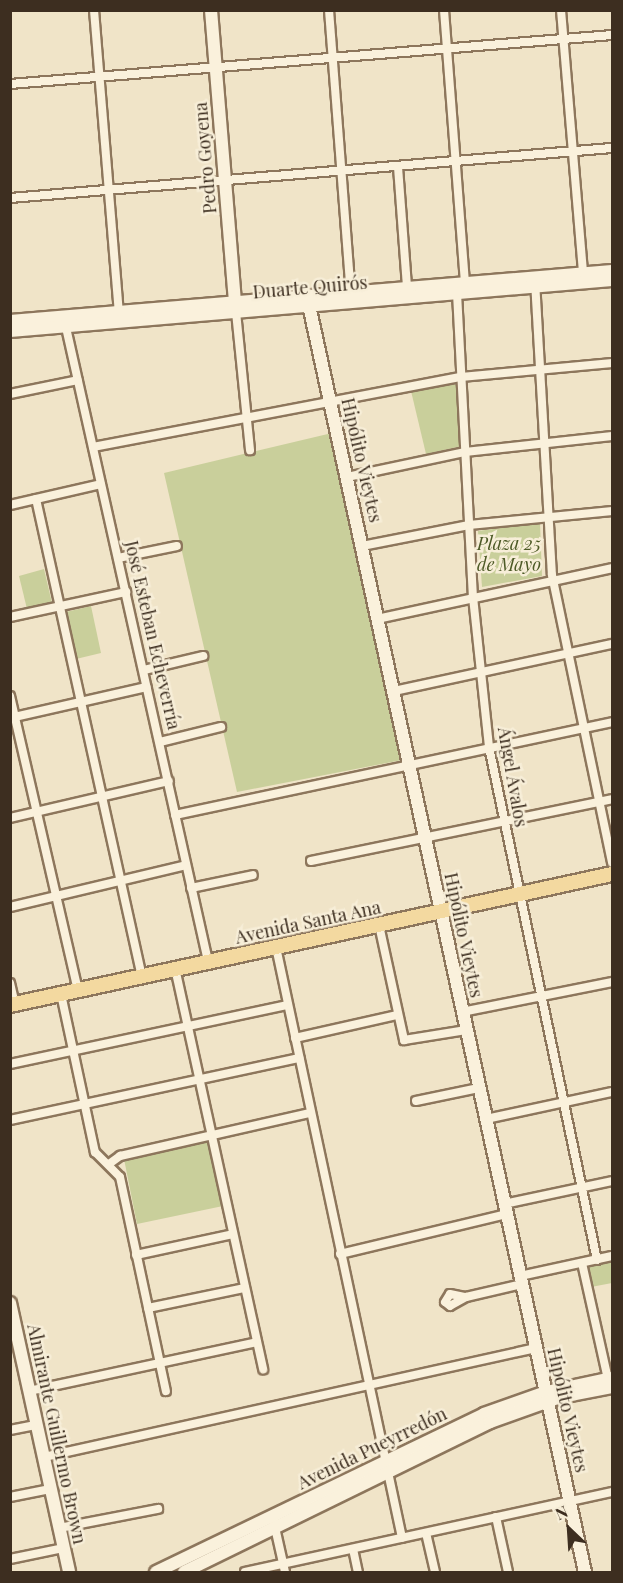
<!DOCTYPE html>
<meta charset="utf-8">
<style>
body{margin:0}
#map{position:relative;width:623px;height:1583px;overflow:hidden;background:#f0e4c8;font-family:"Playfair Display",serif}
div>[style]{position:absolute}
.green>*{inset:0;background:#c9cf9b}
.roads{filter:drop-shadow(2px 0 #8d765c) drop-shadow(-2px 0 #8d765c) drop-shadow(0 2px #8d765c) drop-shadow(0 -2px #8d765c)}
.street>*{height:8px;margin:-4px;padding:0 4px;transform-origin:4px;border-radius:4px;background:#faf1dc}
.secondary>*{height:12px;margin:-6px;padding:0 6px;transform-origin:6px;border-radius:6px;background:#faf1dc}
.primary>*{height:14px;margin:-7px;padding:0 7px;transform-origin:7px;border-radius:7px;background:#f3d9a0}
span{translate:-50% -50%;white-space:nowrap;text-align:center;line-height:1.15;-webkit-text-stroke:5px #f7eed8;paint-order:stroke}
.street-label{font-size:18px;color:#3d2e20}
.park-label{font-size:18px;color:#4d5a26;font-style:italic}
.frame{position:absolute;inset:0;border:12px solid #3d2e20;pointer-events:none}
.north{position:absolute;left:539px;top:1499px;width:60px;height:60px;-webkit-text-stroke:4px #f7eed8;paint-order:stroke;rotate:335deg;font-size:16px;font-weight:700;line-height:24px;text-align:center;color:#3d2e20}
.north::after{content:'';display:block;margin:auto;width:21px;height:27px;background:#3d2e20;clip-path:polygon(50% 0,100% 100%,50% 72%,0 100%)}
</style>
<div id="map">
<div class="green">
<div style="clip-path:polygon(457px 384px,462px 446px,426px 454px,411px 391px)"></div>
<div style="clip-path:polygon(332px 433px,402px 760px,237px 792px,164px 473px)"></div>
<div style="clip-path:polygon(540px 523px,542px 576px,482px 587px,478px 531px)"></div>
<div style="clip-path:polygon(44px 569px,52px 603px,27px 609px,19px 576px)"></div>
<div style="clip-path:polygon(91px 606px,101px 653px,76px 659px,66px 612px)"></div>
<div style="clip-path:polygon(209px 1141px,223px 1206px,137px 1224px,124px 1159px)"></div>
<div style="clip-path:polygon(612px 1260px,612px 1283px,591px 1287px,586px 1266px)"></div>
</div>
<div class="roads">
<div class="street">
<div style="left:94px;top:10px;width:303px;rotate:85.3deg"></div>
<div style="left:329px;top:10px;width:288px;rotate:85.6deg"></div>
<div style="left:444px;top:10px;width:274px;rotate:85.6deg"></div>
<div style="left:561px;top:10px;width:264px;rotate:85.2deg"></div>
<div style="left:10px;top:84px;width:604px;rotate:-4.65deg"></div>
<div style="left:398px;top:167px;width:121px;rotate:85.7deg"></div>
<div style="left:10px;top:198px;width:604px;rotate:-4.75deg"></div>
<div style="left:535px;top:281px;width:294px;rotate:86.7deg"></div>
<div style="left:552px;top:575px;width:294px;rotate:78.2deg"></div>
<div style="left:457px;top:293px;width:304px;rotate:87deg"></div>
<div style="left:473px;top:597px;width:151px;rotate:83.9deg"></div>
<div style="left:489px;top:747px;width:524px;rotate:78.11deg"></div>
<div style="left:236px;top:312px;width:139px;rotate:84.2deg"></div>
<div style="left:65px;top:323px;width:654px;rotate:77.37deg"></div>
<div style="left:10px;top:394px;width:69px;rotate:-11.6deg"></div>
<div style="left:93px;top:447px;width:375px;rotate:-10.8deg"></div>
<div style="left:461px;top:377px;width:152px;rotate:-5.3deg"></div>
<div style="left:347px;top:477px;width:121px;rotate:-12deg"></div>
<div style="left:465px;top:452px;width:148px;rotate:-6.2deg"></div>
<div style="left:36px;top:499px;width:489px;rotate:77.5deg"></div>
<div style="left:10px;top:505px;width:93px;rotate:-13deg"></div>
<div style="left:362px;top:546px;width:109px;rotate:-11.1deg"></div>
<div style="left:469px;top:525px;width:144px;rotate:-5.6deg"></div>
<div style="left:118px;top:558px;width:60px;rotate:-11.5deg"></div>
<div style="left:10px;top:617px;width:119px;rotate:-12.2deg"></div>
<div style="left:377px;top:619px;width:240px;rotate:-12.2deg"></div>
<div style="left:144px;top:670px;width:61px;rotate:-13.3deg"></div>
<div style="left:394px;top:691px;width:223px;rotate:-12.2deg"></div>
<div style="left:10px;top:696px;width:302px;rotate:77deg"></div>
<div style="left:10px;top:718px;width:140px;rotate:-12.8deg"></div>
<div style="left:160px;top:742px;width:63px;rotate:-13.8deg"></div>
<div style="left:175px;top:815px;width:447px;rotate:-12deg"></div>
<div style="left:10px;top:818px;width:163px;rotate:-13.1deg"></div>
<div style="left:311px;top:861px;width:307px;rotate:-11.6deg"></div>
<div style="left:191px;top:888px;width:63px;rotate:-11.8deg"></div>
<div style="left:10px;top:907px;width:181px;rotate:-13.4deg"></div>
<div style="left:379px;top:925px;width:118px;rotate:77.7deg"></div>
<div style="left:404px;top:1040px;width:63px;rotate:-9.2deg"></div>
<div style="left:276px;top:947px;width:604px;rotate:77.96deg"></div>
<div style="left:175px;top:968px;width:411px;rotate:77.6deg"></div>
<div style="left:10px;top:983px;width:22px;rotate:77deg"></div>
<div style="left:61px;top:994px;width:162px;rotate:77.9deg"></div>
<div style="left:95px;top:1152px;width:35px;rotate:45deg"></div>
<div style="left:120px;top:1177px;width:219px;rotate:77.9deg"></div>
<div style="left:462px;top:1012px;width:153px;rotate:-11.3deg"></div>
<div style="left:295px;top:1038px;width:105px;rotate:-12.7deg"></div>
<div style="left:10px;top:1064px;width:284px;rotate:-12deg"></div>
<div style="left:416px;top:1101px;width:64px;rotate:-11.7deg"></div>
<div style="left:486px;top:1119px;width:129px;rotate:-12.1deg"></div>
<div style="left:10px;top:1120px;width:296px;rotate:-12.1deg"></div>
<div style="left:109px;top:1164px;width:14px;rotate:-36deg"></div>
<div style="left:120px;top:1156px;width:195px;rotate:-12.8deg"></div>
<div style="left:504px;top:1204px;width:110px;rotate:-12deg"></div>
<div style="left:340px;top:1254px;width:172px;rotate:-13.5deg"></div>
<div style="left:136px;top:1255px;width:99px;rotate:-12.2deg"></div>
<div style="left:582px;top:1263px;width:119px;rotate:77.4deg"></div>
<div style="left:520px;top:1276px;width:94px;rotate:-12.3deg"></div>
<div style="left:466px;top:1297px;width:18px;rotate:151deg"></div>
<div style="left:450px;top:1306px;width:6px;rotate:-141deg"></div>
<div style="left:445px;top:1302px;width:9px;rotate:-58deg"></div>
<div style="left:450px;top:1294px;width:16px;rotate:11deg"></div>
<div style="left:466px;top:1297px;width:57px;rotate:-13.1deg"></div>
<div style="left:148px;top:1308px;width:99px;rotate:-11.7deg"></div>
<div style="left:29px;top:1391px;width:233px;rotate:-12.1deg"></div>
<div style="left:10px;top:1430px;width:26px;rotate:-11deg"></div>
<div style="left:44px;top:1457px;width:504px;rotate:-12.49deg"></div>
<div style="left:10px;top:1497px;width:41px;rotate:-11.3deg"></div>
<div style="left:496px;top:1517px;width:56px;rotate:77.7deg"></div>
<div style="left:274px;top:1523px;width:50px;rotate:77.3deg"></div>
<div style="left:59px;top:1528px;width:101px;rotate:-10.9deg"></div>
<div style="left:426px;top:1533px;width:40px;rotate:77deg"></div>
<div style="left:353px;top:1549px;width:24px;rotate:78deg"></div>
<div style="left:10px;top:1559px;width:54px;rotate:-11.7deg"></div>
<div style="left:245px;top:1572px;width:376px;rotate:-12.3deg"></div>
</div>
<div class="secondary">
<div style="left:211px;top:10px;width:293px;rotate:85.3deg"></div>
<div style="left:307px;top:296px;width:1306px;rotate:77.71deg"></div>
<div style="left:10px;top:321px;width:604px;rotate:-4.75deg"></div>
<div style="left:10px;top:331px;width:604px;rotate:-4.84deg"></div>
<div style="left:10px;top:1303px;width:275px;rotate:77.6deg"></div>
<div style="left:571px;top:1395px;width:42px;rotate:-11deg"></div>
<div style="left:156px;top:1572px;width:364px;rotate:-25.7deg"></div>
<div style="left:484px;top:1414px;width:66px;rotate:-19.5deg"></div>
<div style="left:546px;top:1392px;width:67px;rotate:-12deg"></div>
<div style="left:184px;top:1572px;width:341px;rotate:-26.1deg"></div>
<div style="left:490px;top:1422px;width:69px;rotate:-19.5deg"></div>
</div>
<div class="primary">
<div style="left:10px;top:1005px;width:616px;rotate:-12.28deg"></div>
</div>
</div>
<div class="street-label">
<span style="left:205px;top:158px;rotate:-95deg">Pedro Goyena</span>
<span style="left:310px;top:287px;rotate:-5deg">Duarte Quirós</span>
<span style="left:362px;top:460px;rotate:77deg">Hipólito Vieytes</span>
<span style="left:153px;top:635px;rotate:77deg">José Esteban Echeverría</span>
<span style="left:513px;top:777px;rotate:80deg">Ángel Ávalos</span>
<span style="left:308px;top:922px;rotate:-12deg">Avenida Santa Ana</span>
<span style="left:464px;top:935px;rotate:78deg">Hipólito Vieytes</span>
<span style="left:568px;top:1410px;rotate:77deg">Hipólito Vieytes</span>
<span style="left:57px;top:1434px;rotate:78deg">Almirante Guillermo Brown</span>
<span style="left:372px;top:1448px;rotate:-26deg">Avenida Pueyrredón</span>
</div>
<div class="park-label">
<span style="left:509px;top:554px">Plaza 25<br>de Mayo</span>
</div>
<div class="frame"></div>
<div class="north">N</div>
</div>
